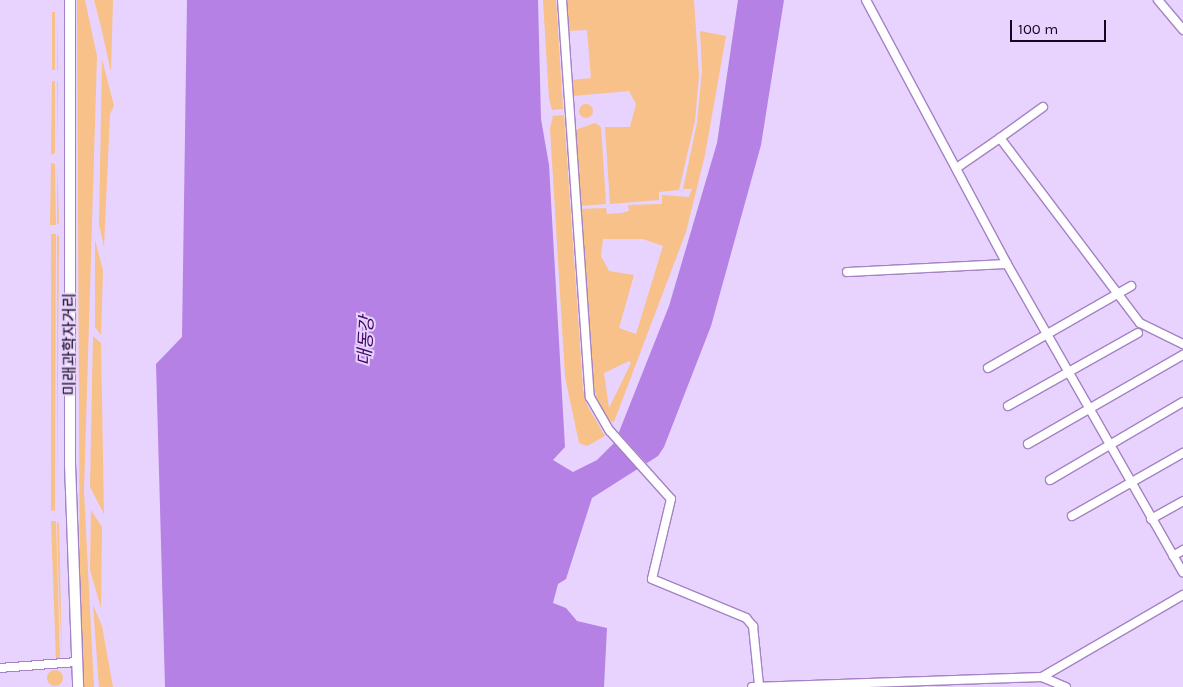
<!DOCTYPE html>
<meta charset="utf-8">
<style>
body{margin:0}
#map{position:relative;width:1183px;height:687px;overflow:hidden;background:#e8d3fe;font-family:Karla,"Noto Sans KR",sans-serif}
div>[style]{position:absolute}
.green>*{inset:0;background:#f7c189}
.round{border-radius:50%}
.water>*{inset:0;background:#b581e4}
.pier>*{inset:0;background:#e8d3fe}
.roads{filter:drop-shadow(1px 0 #a482c5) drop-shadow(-1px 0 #a482c5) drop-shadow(0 1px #a482c5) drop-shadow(0 -1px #a482c5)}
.minor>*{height:8px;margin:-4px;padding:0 4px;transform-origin:4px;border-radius:4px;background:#fff}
.major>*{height:10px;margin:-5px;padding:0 5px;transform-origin:5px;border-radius:5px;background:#fff}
span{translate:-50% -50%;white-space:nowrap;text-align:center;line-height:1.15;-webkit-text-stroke:4px #e8d3fe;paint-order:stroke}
.street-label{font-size:16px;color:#13061e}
.water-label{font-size:18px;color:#410764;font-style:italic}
.scale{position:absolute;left:1010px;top:20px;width:96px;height:22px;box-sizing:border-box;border:2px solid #13061e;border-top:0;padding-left:6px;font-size:15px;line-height:18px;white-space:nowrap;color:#13061e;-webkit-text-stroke:4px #e8d3fe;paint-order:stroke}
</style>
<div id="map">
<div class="green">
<div style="clip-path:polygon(77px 0,85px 0,97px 56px,84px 491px,94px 687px,84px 687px,80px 616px)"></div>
<div style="clip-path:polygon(94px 0,113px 0,111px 72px,101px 27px)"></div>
<div style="clip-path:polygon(543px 0,556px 0,563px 109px,552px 110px,549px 99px)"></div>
<div style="clip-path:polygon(566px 0,694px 0,699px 76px,695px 121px,679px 190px,659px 192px,659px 200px,610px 204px,605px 127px,630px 127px,636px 104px,629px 91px,573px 96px,571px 80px,591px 78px,587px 30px,568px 31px)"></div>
<div style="clip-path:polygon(57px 10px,58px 70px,57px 70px)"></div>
<div style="clip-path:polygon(52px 12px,55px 12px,55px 70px,52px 70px)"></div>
<div style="clip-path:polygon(evenodd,700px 31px,726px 36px,705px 155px,686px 232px,614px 422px,607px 420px,597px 402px,593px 381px,580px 209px,606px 208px,607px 214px,621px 213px,629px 211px,628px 205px,662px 204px,662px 195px,689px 197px,692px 189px,683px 189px,697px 123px,702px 71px,700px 31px,603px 239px,643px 239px,663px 246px,636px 334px,619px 328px,634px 275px,609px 271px,601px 256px,603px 239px,700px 31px,629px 361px,631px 363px,609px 408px,604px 373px,629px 361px)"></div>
<div style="clip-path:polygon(102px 59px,114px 106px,110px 114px,104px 247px,99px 224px)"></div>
<div style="clip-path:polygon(52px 81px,55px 81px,55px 153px,51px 155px)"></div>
<div style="clip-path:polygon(57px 82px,58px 82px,57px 153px)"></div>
<div class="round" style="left:579px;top:104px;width:14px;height:14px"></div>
<div style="clip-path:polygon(564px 115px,583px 389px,587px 405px,605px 436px,587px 446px,579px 443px,565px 377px,550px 128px,553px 116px)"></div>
<div style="clip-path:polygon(595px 123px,601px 127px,606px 204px,580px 206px,575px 130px)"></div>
<div style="clip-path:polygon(51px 163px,55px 164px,56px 225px,50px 225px)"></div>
<div style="clip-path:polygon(57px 165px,59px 223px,57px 225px)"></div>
<div style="clip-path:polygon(51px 234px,56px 234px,55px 511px,51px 510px)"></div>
<div style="clip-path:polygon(57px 235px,59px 236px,57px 511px)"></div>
<div style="clip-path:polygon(95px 240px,103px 270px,101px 335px,95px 327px)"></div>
<div style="clip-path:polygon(93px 336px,101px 343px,104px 514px,90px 487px)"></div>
<div style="clip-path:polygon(91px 510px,102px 527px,101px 608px,90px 570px)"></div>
<div style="clip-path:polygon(51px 521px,56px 521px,60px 657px,56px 661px)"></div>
<div style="clip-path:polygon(57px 522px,59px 523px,62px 657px,59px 596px)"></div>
<div style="clip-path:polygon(93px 605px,102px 626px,113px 687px,99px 687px)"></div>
<div class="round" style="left:47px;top:670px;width:16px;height:16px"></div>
</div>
<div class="water">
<div style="clip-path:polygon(187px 0,538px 0,541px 119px,549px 165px,565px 447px,553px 460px,573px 472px,597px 460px,615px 442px,669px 306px,717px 143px,738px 0,784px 0,761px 145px,711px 326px,664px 447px,658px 456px,592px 498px,566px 579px,558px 584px,553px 603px,566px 608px,577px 621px,607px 628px,604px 687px,165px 687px,156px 364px,182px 337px)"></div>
</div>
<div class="pier">
<div style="clip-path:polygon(617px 431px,648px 465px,639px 470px,612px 441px)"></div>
</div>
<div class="roads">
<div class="minor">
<div style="left:562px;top:0;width:398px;rotate:86deg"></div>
<div style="left:590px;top:397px;width:39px;rotate:60deg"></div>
<div style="left:610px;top:431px;width:91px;rotate:48.1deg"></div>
<div style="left:671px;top:499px;width:82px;rotate:103.4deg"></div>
<div style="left:652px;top:579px;width:102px;rotate:22.5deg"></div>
<div style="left:746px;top:618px;width:11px;rotate:49deg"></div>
<div style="left:753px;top:626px;width:59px;rotate:84.2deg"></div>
<div style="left:866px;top:0;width:299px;rotate:61.9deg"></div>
<div style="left:1007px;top:264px;width:355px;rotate:60.3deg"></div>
<div style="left:1158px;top:0;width:39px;rotate:50deg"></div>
<div style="left:1043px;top:107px;width:53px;rotate:144.2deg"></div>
<div style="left:1000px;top:138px;width:232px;rotate:52.9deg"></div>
<div style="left:1140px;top:323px;width:48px;rotate:26deg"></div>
<div style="left:958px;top:167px;width:51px;rotate:-34.6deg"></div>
<div style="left:847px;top:272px;width:160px;rotate:-2.9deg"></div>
<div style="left:988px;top:368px;width:165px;rotate:-29.8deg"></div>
<div style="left:1008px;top:406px;width:149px;rotate:-29.3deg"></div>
<div style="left:1028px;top:444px;width:179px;rotate:-29.9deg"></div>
<div style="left:1050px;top:480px;width:154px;rotate:-30.4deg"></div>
<div style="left:1072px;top:516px;width:128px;rotate:-29.6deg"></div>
<div style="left:1151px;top:519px;width:37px;rotate:-29deg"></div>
<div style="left:1173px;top:556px;width:12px;rotate:-31deg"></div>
<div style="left:0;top:668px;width:77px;rotate:-4.5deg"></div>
<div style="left:1042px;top:677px;width:26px;rotate:23deg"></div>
<div style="left:752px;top:687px;width:290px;rotate:-2deg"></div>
<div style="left:1042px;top:677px;width:163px;rotate:-30.2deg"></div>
</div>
<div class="major">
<div style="left:70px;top:0;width:464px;rotate:90deg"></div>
<div style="left:70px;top:464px;width:223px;rotate:87.9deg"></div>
</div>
</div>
<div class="street-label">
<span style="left:70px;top:344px;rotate:-90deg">미래과학자거리</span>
</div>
<div class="water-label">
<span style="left:366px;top:341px;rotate:-87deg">대동강</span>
</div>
<div class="scale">100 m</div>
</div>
